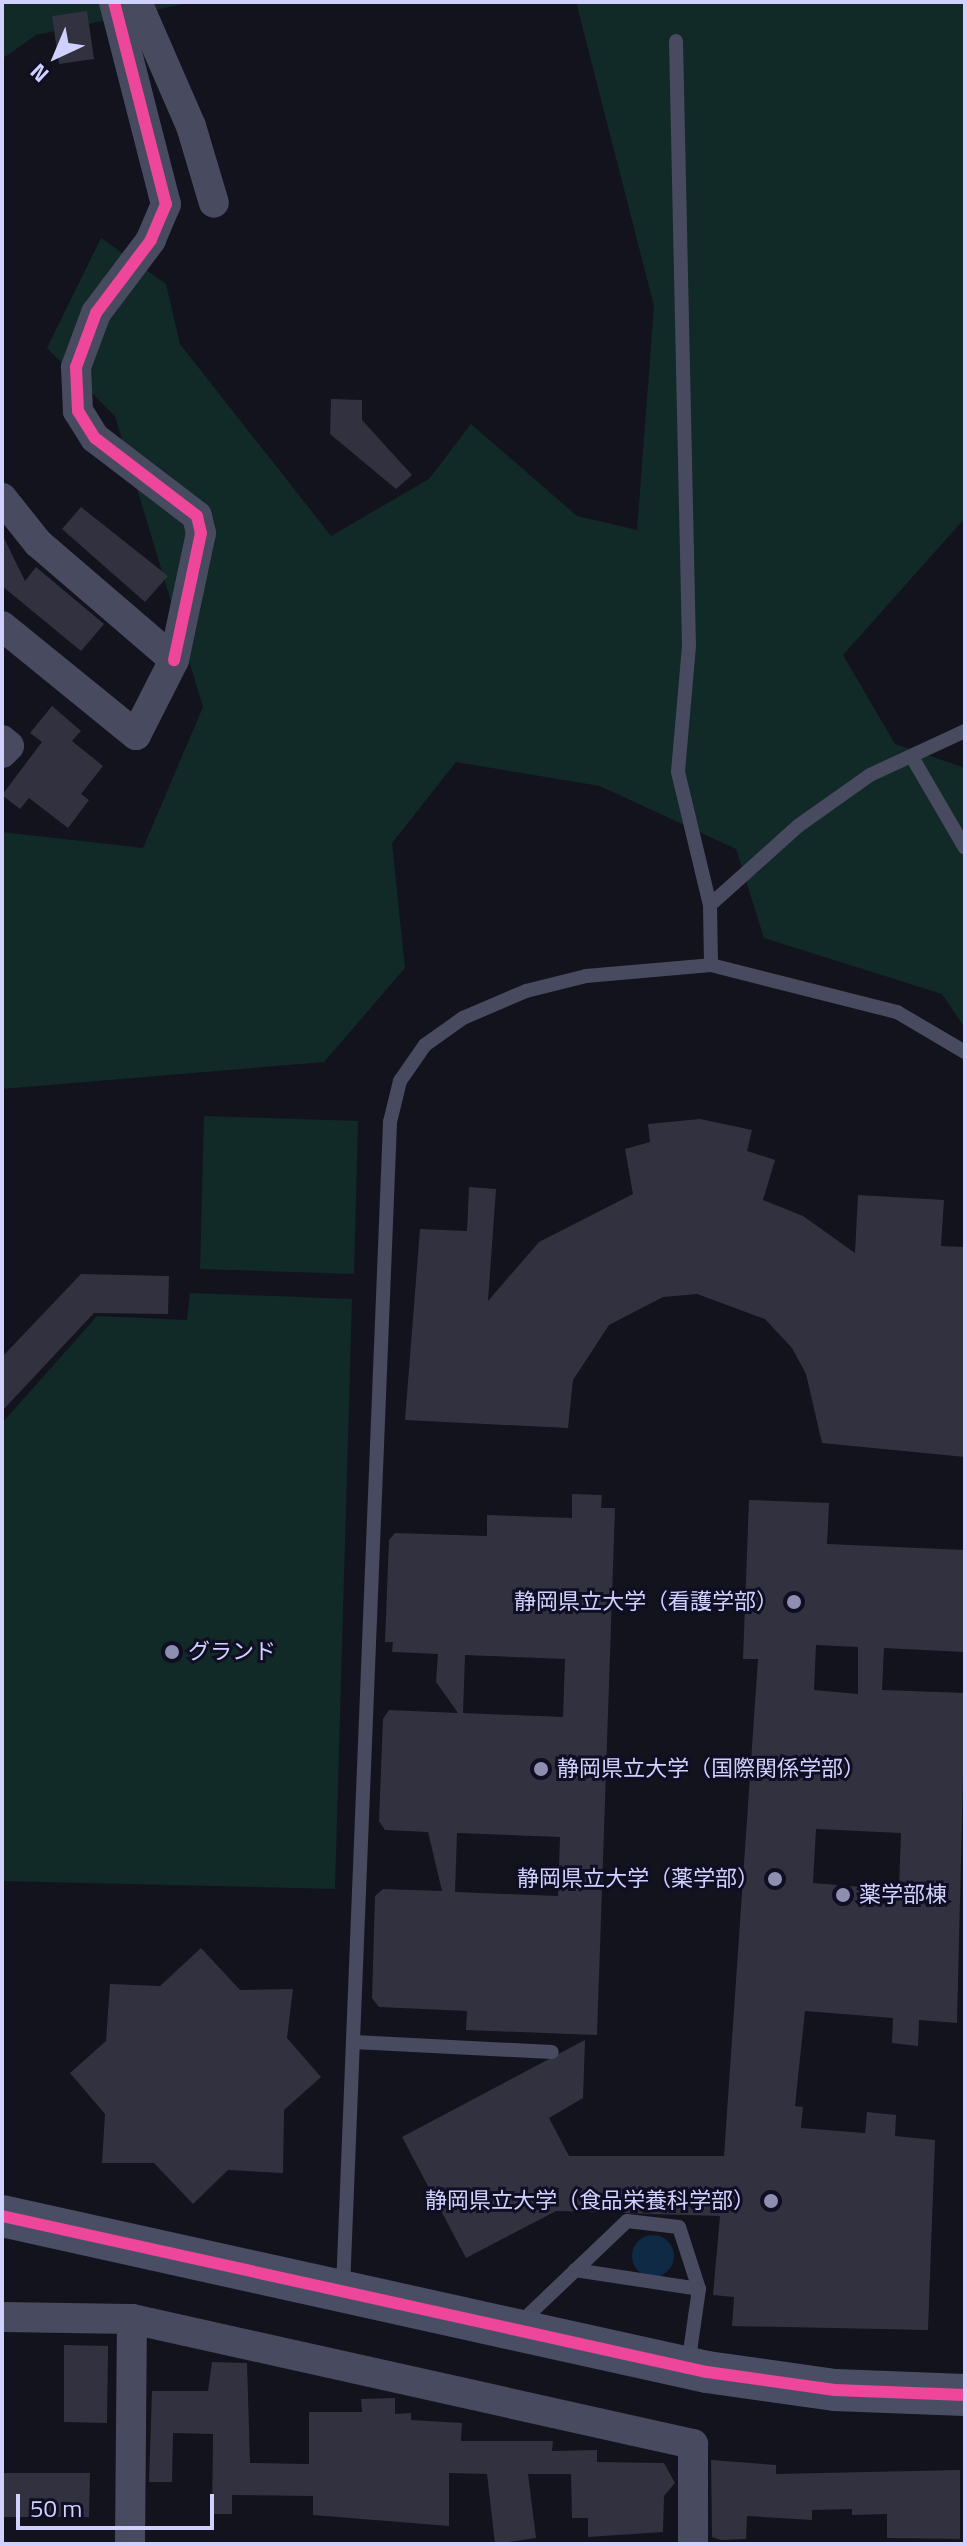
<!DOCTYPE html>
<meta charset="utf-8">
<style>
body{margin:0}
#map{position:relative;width:967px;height:2546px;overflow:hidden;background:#13131e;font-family:"Titillium Web","Noto Sans JP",sans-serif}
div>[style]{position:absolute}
.green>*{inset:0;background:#112927}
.water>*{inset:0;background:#0e2a44}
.round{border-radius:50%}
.building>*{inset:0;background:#313140}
.lane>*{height:14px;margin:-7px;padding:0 7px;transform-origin:7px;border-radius:7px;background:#484a5f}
.street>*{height:30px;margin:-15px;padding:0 15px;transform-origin:15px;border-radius:15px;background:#484a5f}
.secondary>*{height:42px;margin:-21px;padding:0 21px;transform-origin:21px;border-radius:21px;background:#4a4e65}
.cycleway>*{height:12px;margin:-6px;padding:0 6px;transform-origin:6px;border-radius:6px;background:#ed469a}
.dots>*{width:22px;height:22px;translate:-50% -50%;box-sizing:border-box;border:4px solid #0f0e23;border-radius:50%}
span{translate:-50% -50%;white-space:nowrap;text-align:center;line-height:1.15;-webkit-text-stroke:6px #0f0e23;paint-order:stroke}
.poi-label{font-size:22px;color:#d0d1ff}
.right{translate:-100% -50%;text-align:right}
.left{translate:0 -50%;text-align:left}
.frame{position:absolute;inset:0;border:4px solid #d0d1ff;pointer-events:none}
.north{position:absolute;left:16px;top:16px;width:80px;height:80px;-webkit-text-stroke:6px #0f0e23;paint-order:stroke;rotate:224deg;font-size:22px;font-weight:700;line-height:32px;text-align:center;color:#d0d1ff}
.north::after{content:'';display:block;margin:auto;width:28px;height:36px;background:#d0d1ff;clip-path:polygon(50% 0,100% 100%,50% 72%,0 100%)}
.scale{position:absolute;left:16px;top:2494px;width:198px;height:36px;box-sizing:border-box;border:4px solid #d0d1ff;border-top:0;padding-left:10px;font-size:24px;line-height:28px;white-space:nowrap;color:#d0d1ff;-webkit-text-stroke:6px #0f0e23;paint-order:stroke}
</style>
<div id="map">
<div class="green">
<div style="clip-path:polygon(2px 2px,193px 2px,36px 35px,2px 59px)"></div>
<div style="clip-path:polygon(576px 2px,965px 2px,965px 518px,843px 655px,895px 744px,965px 768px,965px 1028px,942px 994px,764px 938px,736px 849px,600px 786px,456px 762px,392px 843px,405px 968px,324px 1062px,2px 1089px,2px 832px,143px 848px,203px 707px,115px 416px,47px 348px,101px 238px,166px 284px,180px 344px,331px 536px,429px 479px,471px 424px,577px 516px,637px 530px,654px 306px)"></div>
<div style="clip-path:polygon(204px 1116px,358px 1121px,354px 1274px,200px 1269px)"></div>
<div style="clip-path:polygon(190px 1293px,352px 1299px,335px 1889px,2px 1881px,2px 1423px,97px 1316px,187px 1320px)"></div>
</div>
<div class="water">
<div class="round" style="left:632px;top:2235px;width:42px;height:42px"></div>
</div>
<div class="building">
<div style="clip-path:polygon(87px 11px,94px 59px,59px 64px,52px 16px)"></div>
<div style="clip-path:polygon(331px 399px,362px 400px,362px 420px,412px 475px,396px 489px,330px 434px)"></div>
<div style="clip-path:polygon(81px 507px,168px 576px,145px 602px,62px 529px)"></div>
<div style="clip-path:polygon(2px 534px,25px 581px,36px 567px,104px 624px,81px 651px,2px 586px)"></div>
<div style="clip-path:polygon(52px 706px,81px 731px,72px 741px,103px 766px,81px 794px,89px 800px,68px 828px,29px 798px,20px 809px,2px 795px,42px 742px,30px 733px)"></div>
<div style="clip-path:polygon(700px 1119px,752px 1130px,747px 1151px,775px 1160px,763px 1200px,803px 1216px,855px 1253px,858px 1195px,944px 1200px,941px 1246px,965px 1247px,965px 1457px,822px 1443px,806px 1374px,792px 1348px,765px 1319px,697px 1294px,663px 1297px,609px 1325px,573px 1380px,568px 1428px,405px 1420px,420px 1229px,467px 1231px,469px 1187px,496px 1189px,488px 1301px,539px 1242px,633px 1194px,625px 1149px,650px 1142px,648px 1124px)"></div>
<div style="clip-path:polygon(81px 1274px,169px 1276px,168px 1314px,94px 1313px,2px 1411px,2px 1357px)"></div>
<div style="clip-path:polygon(evenodd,572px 1494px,602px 1495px,601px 1508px,615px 1508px,597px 2035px,466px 2030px,467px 2011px,379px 2007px,372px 1998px,375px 1896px,383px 1889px,442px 1891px,428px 1832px,385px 1830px,379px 1821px,383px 1719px,389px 1710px,458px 1713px,436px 1682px,438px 1654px,392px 1652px,393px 1642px,385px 1642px,389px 1540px,395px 1533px,487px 1536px,487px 1515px,572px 1518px,572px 1494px,465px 1655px,565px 1659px,563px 1717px,463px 1713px,465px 1655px,572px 1494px,457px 1833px,560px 1837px,558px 1896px,455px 1892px,457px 1833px)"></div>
<div style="clip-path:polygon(evenodd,749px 1500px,829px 1503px,827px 1544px,965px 1550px,965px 1652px,884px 1648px,882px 1690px,965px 1693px,957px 2023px,919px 2020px,918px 2046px,892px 2043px,893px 2018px,805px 2011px,795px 2106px,803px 2107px,801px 2128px,865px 2133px,867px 2112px,896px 2115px,895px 2136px,935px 2140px,928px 2330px,732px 2326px,734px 2297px,713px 2295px,720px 2216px,556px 2211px,466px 2258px,402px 2137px,585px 2040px,583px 2098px,549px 2118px,569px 2156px,724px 2156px,758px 1659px,743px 1659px,749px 1500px,816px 1645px,858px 1647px,858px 1694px,814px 1690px,816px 1645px,749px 1500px,816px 1829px,901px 1833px,899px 1890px,813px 1883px,816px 1829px)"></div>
<div style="clip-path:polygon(201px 1948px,240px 1990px,293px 1989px,287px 2038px,321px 2077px,284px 2110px,283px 2173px,228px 2170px,193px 2204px,154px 2163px,102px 2163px,105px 2114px,70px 2073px,106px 2041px,110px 1984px,160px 1986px)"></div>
<div style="clip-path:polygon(64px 2345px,108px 2346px,107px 2423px,64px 2422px)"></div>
<div style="clip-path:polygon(212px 2362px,247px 2363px,250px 2463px,309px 2464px,309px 2412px,362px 2412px,361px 2399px,395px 2398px,395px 2414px,411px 2413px,411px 2420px,462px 2423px,461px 2441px,553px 2441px,552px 2451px,597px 2450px,597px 2462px,664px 2463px,675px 2483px,664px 2496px,663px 2532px,588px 2537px,588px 2518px,572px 2518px,571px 2474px,528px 2474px,536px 2538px,495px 2544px,487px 2474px,449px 2473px,449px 2526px,313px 2515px,313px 2496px,232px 2495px,232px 2514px,212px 2514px,213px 2434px,173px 2433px,172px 2482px,149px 2482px,152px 2391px,208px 2391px)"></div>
<div style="clip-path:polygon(711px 2460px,776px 2465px,776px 2474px,960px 2470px,960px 2539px,887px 2538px,887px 2514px,852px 2515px,852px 2509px,812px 2510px,812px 2520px,747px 2516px,746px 2539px,721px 2540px,712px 2537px)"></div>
<div style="clip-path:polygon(2px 2473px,90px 2473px,89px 2517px,2px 2517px)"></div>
</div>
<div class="lane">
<div style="left:676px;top:41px;width:605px;rotate:88.77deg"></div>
<div style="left:689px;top:646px;width:126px;rotate:95deg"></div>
<div style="left:678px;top:772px;width:137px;rotate:76.5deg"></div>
<div style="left:710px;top:905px;width:60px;rotate:89deg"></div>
<div style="left:912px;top:757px;width:105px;rotate:59.8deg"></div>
<div style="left:710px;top:905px;width:118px;rotate:-41.9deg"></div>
<div style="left:798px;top:826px;width:88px;rotate:-35.3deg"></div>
<div style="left:870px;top:775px;width:105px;rotate:-24.9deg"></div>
<div style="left:354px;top:2042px;width:198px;rotate:2.9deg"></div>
<div style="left:575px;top:2270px;width:125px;rotate:8.7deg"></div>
<div style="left:343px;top:2288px;width:1167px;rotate:-87.69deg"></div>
<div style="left:390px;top:1122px;width:42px;rotate:-76.3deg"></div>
<div style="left:400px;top:1081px;width:44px;rotate:-55.2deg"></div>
<div style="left:425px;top:1045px;width:47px;rotate:-35.4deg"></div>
<div style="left:463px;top:1018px;width:69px;rotate:-23.2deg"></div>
<div style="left:526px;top:991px;width:62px;rotate:-14deg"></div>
<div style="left:586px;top:976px;width:125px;rotate:-5deg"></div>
<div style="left:711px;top:965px;width:192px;rotate:14.2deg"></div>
<div style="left:897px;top:1012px;width:79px;rotate:30.5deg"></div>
<div style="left:520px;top:2323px;width:148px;rotate:-43.6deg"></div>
<div style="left:627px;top:2221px;width:52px;rotate:6.6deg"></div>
<div style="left:679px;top:2227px;width:65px;rotate:72.1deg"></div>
<div style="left:699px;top:2289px;width:77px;rotate:98.2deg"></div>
</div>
<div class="street">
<div style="left:114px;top:2px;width:209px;rotate:75.6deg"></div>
<div style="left:166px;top:204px;width:39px;rotate:113deg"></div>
<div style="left:151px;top:240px;width:91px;rotate:127deg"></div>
<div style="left:96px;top:313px;width:58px;rotate:110.3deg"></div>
<div style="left:76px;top:367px;width:44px;rotate:87.4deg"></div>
<div style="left:78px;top:411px;width:32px;rotate:58deg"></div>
<div style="left:95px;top:438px;width:128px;rotate:37.4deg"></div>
<div style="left:197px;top:516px;width:17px;rotate:77deg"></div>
<div style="left:201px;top:533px;width:130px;rotate:102deg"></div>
<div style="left:137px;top:2px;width:135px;rotate:66.5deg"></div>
<div style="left:191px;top:126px;width:80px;rotate:73.4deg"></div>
<div style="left:2px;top:498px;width:58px;rotate:51.3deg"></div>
<div style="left:38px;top:543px;width:179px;rotate:40.7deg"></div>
<div style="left:174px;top:660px;width:84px;rotate:116.9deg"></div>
<div style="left:136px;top:735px;width:173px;rotate:-140.9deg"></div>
<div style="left:2px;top:740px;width:9px;rotate:41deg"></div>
<div style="left:9px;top:746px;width:10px;rotate:135deg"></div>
<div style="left:2px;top:2317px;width:130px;rotate:0.9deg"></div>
<div style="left:132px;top:2319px;width:575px;rotate:12.56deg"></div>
<div style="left:693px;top:2444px;width:100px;rotate:90deg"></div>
<div style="left:130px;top:2544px;width:225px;rotate:-89.5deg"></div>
</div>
<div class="secondary">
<div style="left:2px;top:2216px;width:722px;rotate:12.48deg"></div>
<div style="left:707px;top:2372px;width:129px;rotate:8deg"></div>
<div style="left:835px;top:2390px;width:130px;rotate:2.2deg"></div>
</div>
<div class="cycleway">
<div style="left:114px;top:2px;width:209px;rotate:75.6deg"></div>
<div style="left:166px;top:204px;width:39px;rotate:113deg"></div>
<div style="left:151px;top:240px;width:91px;rotate:127deg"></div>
<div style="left:96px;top:313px;width:58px;rotate:110.3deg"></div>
<div style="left:76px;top:367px;width:44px;rotate:87.4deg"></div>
<div style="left:78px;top:411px;width:32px;rotate:58deg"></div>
<div style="left:95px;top:438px;width:128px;rotate:37.4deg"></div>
<div style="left:197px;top:516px;width:17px;rotate:77deg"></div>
<div style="left:201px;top:533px;width:130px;rotate:102deg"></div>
<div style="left:2px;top:2216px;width:722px;rotate:12.48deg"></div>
<div style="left:707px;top:2372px;width:129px;rotate:8deg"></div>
<div style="left:835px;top:2390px;width:130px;rotate:2.2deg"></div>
</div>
<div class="dots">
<div style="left:794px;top:1602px;background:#8e8eb0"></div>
<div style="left:172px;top:1652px;background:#8e8eb0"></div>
<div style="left:541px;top:1769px;background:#8e8eb0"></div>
<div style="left:775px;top:1879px;background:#8e8eb0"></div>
<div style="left:843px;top:1895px;background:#8e8eb0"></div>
<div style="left:771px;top:2201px;background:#8e8eb0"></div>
</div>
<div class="poi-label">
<span class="right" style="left:778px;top:1602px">静岡県立大学（看護学部）</span>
<span class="left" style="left:188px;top:1652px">グランド</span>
<span class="left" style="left:557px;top:1769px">静岡県立大学（国際関係学部）</span>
<span class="right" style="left:759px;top:1879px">静岡県立大学（薬学部）</span>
<span class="left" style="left:859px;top:1895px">薬学部棟</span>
<span class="right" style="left:755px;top:2201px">静岡県立大学（食品栄養科学部）</span>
</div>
<div class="frame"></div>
<div class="north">N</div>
<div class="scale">50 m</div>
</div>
